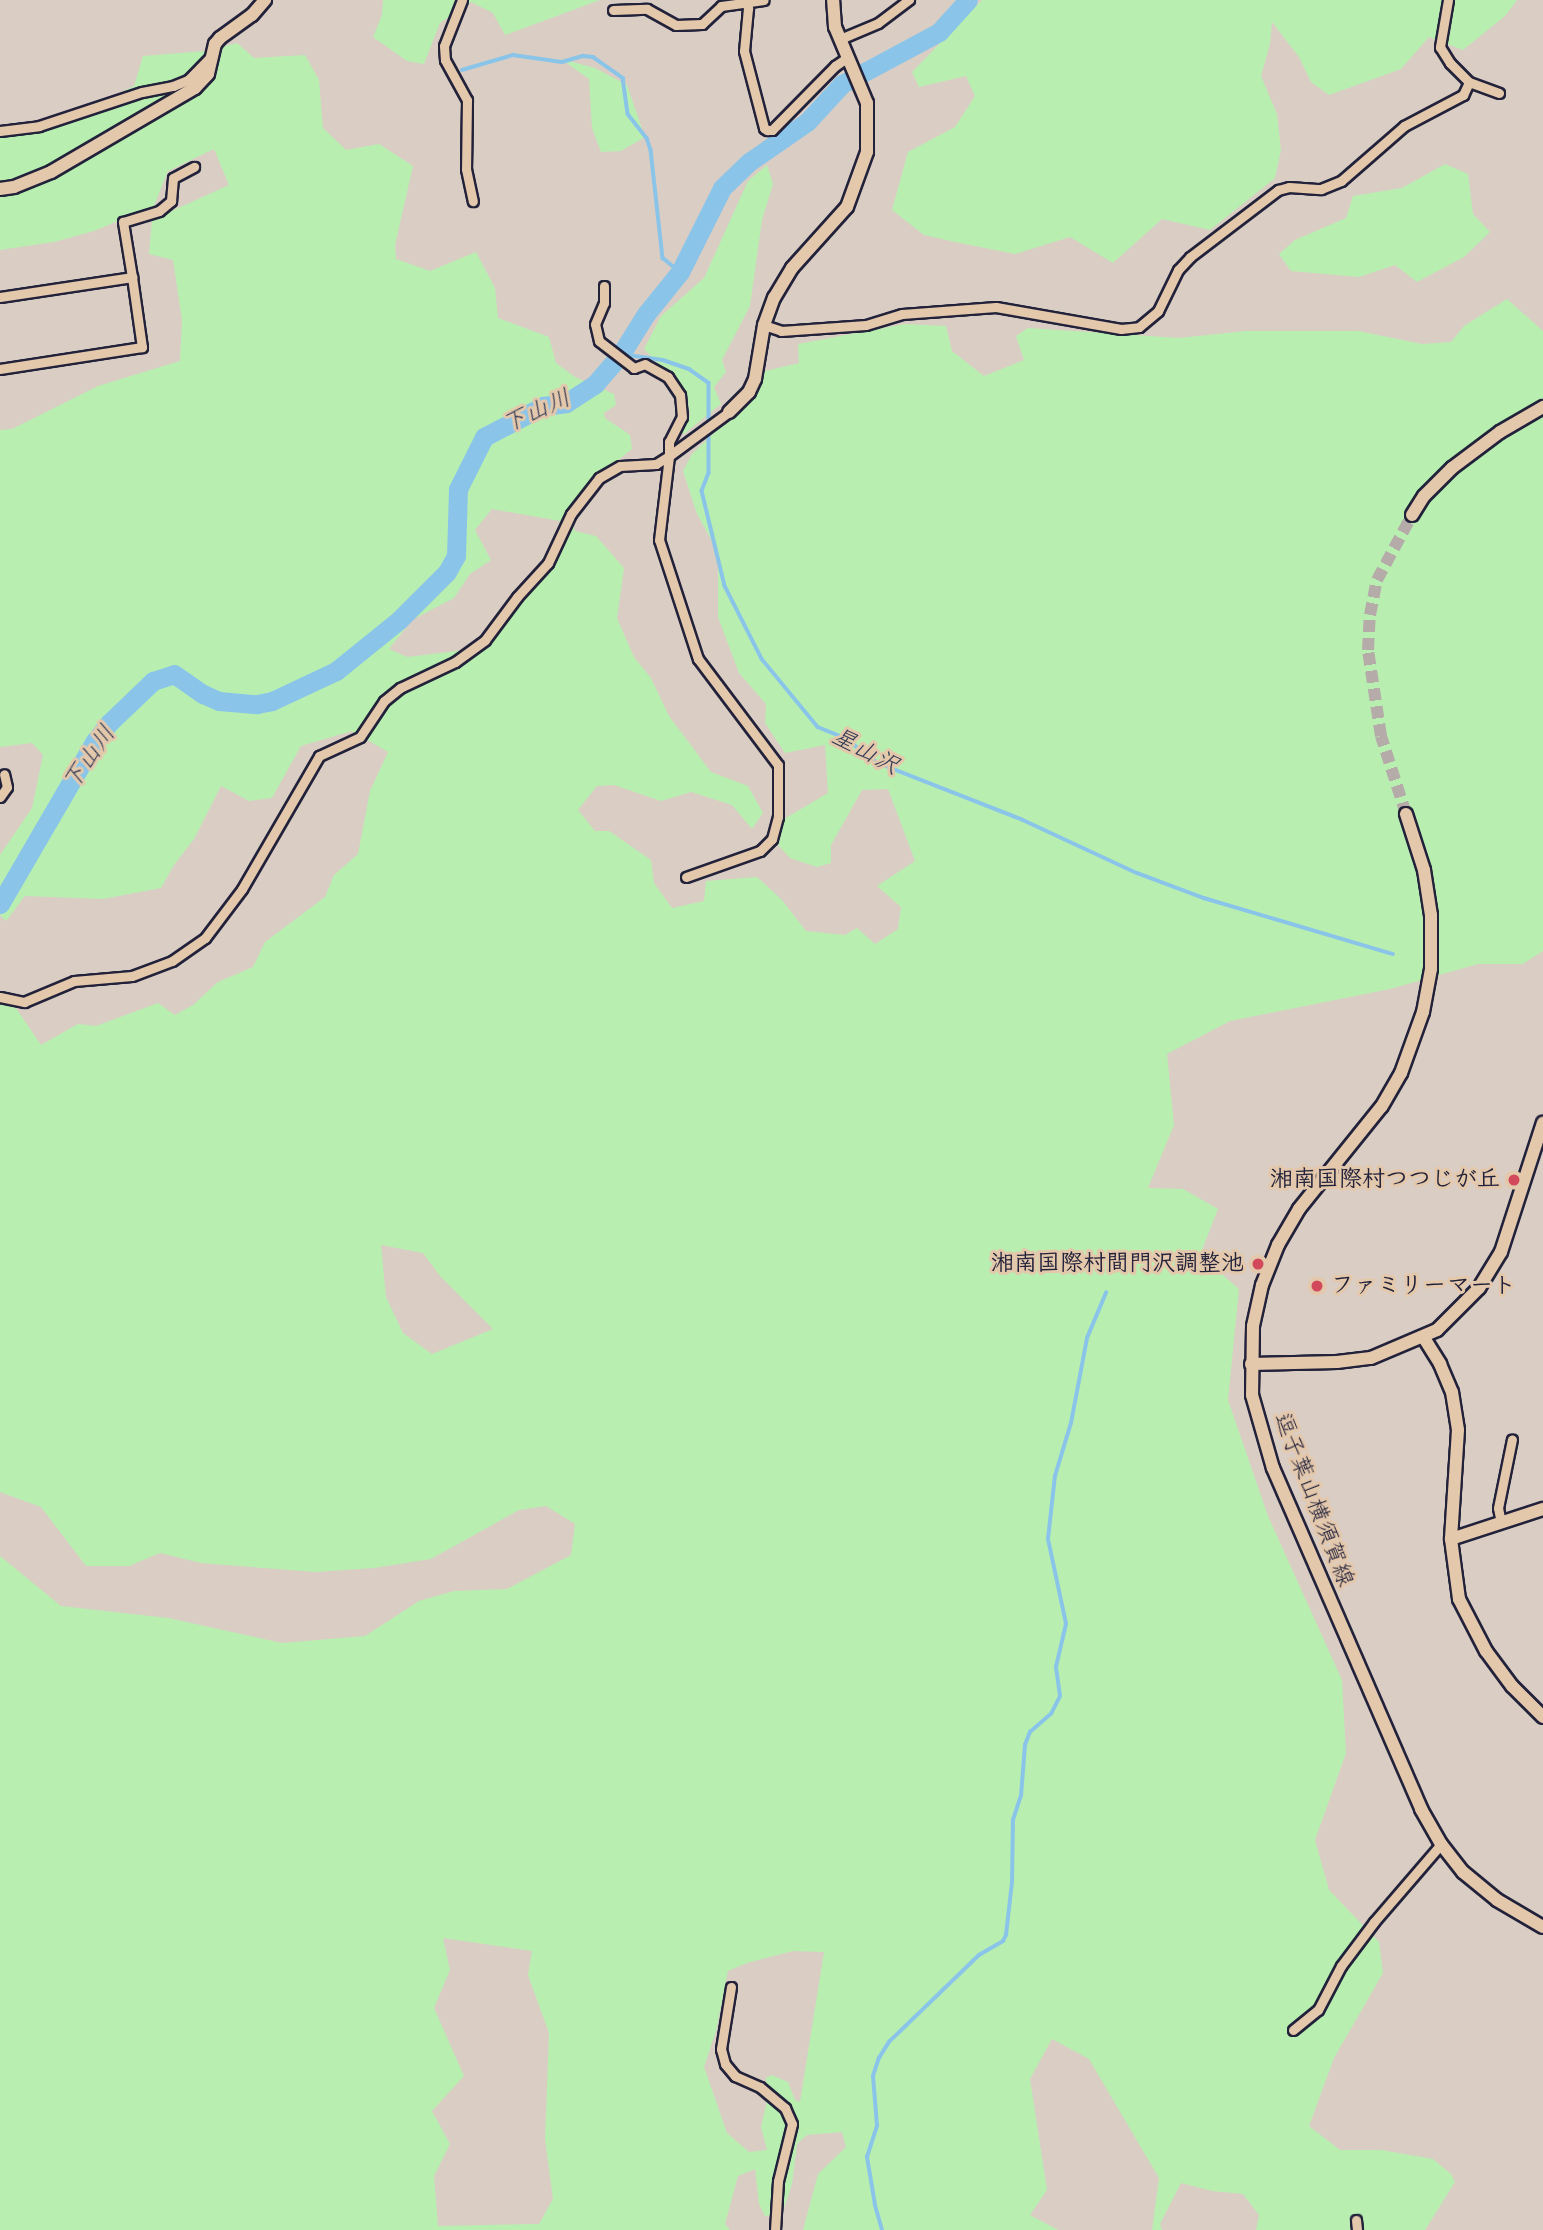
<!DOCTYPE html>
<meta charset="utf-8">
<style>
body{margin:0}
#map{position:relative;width:1543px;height:2230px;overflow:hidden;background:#dacdc4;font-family:Mynerve,"Klee One",sans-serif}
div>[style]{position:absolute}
.green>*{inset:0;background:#b8efb1}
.stream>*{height:3.5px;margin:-1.75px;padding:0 1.75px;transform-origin:1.75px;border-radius:1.75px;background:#8ac5e9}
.river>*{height:19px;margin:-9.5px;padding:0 9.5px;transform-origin:9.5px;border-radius:9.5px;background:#8ac5e9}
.secondary-tunnel>*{height:12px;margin-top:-6px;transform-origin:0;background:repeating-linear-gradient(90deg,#b5aba9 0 12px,transparent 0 18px)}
.roads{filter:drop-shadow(2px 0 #22223b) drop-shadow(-2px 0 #22223b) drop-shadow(0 2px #22223b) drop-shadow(0 -2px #22223b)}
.minor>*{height:9px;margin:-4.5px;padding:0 4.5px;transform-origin:4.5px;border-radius:4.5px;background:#e4c8ac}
.tertiary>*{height:12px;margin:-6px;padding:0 6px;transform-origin:6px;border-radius:6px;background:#e4c8ac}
.secondary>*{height:12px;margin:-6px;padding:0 6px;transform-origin:6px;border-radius:6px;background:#e4c8ac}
.dots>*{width:19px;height:19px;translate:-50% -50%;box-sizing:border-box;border:4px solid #e4c8ac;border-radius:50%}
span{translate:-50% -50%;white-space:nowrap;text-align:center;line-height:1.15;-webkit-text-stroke:6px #e4c8ac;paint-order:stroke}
.poi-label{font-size:23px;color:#22223b;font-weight:700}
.right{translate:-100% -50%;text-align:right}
.left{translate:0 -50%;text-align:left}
.street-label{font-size:23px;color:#22223b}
.water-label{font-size:24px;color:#323a55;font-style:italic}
</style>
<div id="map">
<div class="green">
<div style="clip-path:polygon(383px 0,600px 0,505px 35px,493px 13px,471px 2px,440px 23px,424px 64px,407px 61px,373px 37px,382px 15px)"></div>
<div style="clip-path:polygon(982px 0,1517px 0,1505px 16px,1463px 50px,1429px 37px,1401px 69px,1329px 95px,1311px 82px,1299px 57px,1272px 22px,1270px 44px,1261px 76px,1277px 114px,1281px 150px,1275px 178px,1210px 230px,1162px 219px,1113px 263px,1070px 237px,1015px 254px,955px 242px,924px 235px,892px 210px,908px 152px,955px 127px,975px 96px,966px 76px,919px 87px,912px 72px)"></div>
<div style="clip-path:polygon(evenodd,237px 43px,254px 58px,305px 55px,319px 80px,323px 128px,346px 150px,379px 144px,413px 166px,395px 245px,396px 259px,430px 271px,476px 252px,495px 288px,498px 318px,549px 337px,556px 363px,575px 377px,614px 394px,616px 405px,604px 413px,605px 418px,630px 435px,632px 449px,586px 486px,567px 510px,575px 531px,596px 536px,624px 568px,617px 618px,634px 657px,651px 678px,669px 716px,711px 772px,748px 786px,763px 813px,752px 829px,732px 805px,691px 792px,661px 801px,614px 785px,597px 786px,578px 810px,595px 831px,609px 831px,651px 860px,654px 883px,672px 908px,704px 901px,706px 881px,757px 877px,782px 900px,806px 931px,845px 935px,857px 928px,875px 944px,898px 929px,901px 907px,877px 886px,915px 861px,888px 789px,862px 790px,831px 845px,831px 863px,817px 867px,790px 858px,778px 845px,784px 819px,828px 793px,825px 745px,785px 753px,765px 723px,766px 704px,739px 673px,718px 617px,718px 552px,697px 514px,683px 471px,692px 454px,745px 403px,761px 372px,799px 363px,798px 344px,905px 324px,946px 326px,952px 351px,984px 376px,1024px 360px,1016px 336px,1028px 328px,1179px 338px,1246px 331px,1358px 331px,1422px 344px,1451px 342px,1464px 326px,1507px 299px,1543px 331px,1543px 951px,1523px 964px,1478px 964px,1390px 989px,1230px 1021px,1167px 1054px,1174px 1125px,1148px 1188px,1183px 1189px,1218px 1209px,1200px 1255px,1239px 1289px,1228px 1400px,1268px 1516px,1342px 1680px,1346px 1753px,1315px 1840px,1329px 1890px,1379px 1942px,1383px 1973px,1334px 2058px,1309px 2126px,1340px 2150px,1381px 2150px,1433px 2159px,1451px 2174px,1455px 2182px,1425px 2230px,1256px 2230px,1259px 2215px,1243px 2194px,1212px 2191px,1181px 2183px,1160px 2224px,1162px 2230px,1152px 2230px,1159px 2178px,1089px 2059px,1052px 2039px,1030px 2079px,1047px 2190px,1030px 2215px,1058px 2230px,803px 2230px,818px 2174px,846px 2147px,842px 2132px,807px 2135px,797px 2144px,792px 2184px,782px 2214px,765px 2216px,759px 2204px,755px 2169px,738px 2176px,725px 2224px,730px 2230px,0 2230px,0 1556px,61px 1606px,168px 1618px,282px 1643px,365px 1636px,419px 1601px,454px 1591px,507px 1589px,571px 1555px,575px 1524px,546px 1506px,519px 1510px,431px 1559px,374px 1568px,316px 1572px,201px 1563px,160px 1553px,129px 1566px,86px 1566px,41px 1507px,0 1492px,0 1004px,16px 1008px,41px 1045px,78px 1024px,96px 1026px,158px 1003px,175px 1015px,193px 1005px,218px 982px,253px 967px,265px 942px,325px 897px,334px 875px,358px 854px,370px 791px,388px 752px,352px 731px,301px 746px,272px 798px,249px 801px,221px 786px,194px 839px,174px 865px,161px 888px,103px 899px,25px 896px,6px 921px,0 915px,0 855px,32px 808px,43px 755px,32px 743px,0 747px,0 430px,12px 429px,98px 386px,180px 361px,182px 320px,173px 260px,149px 254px,152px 220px,229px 185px,214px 149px,168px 171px,154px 206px,94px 231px,54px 242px,0 250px,0 133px,32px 135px,134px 86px,143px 56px,205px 51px,237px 43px,492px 509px,560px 521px,567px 534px,545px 573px,482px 648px,407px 657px,389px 649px,412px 620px,454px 598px,470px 574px,491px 560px,475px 530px,492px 509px,237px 43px,381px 1245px,423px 1253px,440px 1276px,493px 1329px,432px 1354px,403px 1333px,386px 1297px,381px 1245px,237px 43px,443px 1938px,532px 1951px,528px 1975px,549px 2033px,545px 2139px,553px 2199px,539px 2224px,438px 2226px,434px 2176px,450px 2144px,432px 2111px,464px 2076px,434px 2008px,450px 1970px,443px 1938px,237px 43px,793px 1951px,824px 1952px,800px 2102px,795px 2100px,788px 2082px,772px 2075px,766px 2078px,767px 2100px,761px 2127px,767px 2150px,749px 2152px,727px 2133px,704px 2067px,716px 2031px,728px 1971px,747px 1963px,793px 1951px)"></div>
<div style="clip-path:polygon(561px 59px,595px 68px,627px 85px,645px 137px,621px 151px,601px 152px,592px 128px,589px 79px)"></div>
<div style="clip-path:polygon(1445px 164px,1468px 174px,1473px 214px,1490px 232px,1464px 257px,1417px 282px,1395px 265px,1359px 277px,1291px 271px,1279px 254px,1295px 240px,1346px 218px,1353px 196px,1402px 188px)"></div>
<div style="clip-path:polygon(767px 165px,773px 184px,762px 220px,750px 306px,722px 360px,726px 372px,714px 387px,721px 404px,684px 434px,680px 431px,690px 415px,687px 394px,644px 349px,661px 316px,704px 278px,748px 181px)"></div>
</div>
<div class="stream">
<div style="left:462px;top:70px;width:53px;rotate:-16.4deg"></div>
<div style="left:513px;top:55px;width:49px;rotate:8.1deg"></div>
<div style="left:562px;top:62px;width:22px;rotate:-16deg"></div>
<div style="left:583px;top:56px;width:10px;rotate:6deg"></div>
<div style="left:593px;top:57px;width:37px;rotate:35deg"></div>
<div style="left:623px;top:78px;width:36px;rotate:82deg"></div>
<div style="left:628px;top:114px;width:31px;rotate:52deg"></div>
<div style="left:647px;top:138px;width:13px;rotate:72deg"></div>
<div style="left:651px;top:150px;width:109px;rotate:83.7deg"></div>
<div style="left:663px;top:258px;width:22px;rotate:39deg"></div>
<div style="left:621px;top:354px;width:42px;rotate:8.1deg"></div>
<div style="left:663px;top:360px;width:28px;rotate:19deg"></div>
<div style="left:689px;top:369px;width:24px;rotate:35deg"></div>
<div style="left:709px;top:383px;width:90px;rotate:90deg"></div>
<div style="left:709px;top:473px;width:19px;rotate:111deg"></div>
<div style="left:702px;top:491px;width:98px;rotate:76.4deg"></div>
<div style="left:725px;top:586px;width:82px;rotate:63.1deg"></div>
<div style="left:762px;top:659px;width:88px;rotate:50.5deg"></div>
<div style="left:818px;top:727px;width:29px;rotate:22deg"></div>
<div style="left:845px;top:738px;width:41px;rotate:37.1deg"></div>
<div style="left:878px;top:763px;width:154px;rotate:21.4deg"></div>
<div style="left:1021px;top:819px;width:128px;rotate:25deg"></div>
<div style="left:1137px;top:873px;width:72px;rotate:20.5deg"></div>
<div style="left:1204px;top:898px;width:197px;rotate:16.5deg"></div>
<div style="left:882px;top:2230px;width:26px;rotate:-106deg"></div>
<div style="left:875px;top:2205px;width:49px;rotate:-99.5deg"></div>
<div style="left:867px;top:2157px;width:33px;rotate:-72deg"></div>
<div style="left:877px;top:2126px;width:50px;rotate:-94.6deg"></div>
<div style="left:873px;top:2076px;width:19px;rotate:-72deg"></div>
<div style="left:879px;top:2058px;width:19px;rotate:-58deg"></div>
<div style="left:889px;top:2042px;width:125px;rotate:-44deg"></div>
<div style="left:979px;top:1955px;width:28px;rotate:-30deg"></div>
<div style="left:1003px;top:1941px;width:7px;rotate:-63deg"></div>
<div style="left:1006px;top:1935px;width:53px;rotate:-83.5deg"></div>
<div style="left:1012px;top:1882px;width:62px;rotate:-89.1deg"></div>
<div style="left:1013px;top:1820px;width:25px;rotate:-72deg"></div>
<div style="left:1021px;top:1796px;width:51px;rotate:-85.5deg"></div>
<div style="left:1025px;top:1745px;width:14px;rotate:-69deg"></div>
<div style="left:1030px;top:1732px;width:28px;rotate:-41deg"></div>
<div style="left:1051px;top:1714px;width:20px;rotate:-63deg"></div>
<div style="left:1060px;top:1696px;width:29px;rotate:-98deg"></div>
<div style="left:1056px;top:1667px;width:44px;rotate:-76.9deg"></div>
<div style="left:1066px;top:1624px;width:87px;rotate:-102deg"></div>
<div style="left:1048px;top:1539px;width:63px;rotate:-83.7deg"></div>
<div style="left:1055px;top:1476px;width:55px;rotate:-73.2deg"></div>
<div style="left:1071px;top:1423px;width:86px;rotate:-79.3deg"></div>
<div style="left:1087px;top:1338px;width:49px;rotate:-67.1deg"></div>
</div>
<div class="river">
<div style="left:0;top:904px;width:189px;rotate:-59.8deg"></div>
<div style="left:95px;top:741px;width:23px;rotate:-52deg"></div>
<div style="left:109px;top:723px;width:61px;rotate:-43.7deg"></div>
<div style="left:153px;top:681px;width:22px;rotate:-18deg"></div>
<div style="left:174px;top:674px;width:35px;rotate:35deg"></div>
<div style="left:203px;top:694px;width:17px;rotate:24deg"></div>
<div style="left:219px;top:701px;width:38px;rotate:5deg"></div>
<div style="left:257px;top:704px;width:15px;rotate:-11deg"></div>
<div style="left:272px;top:701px;width:71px;rotate:-25.1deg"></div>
<div style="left:336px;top:671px;width:81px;rotate:-39deg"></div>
<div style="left:399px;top:620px;width:68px;rotate:-45deg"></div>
<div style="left:447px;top:572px;width:18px;rotate:-61deg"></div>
<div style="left:456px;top:556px;width:67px;rotate:-88.3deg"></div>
<div style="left:458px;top:489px;width:58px;rotate:-63.4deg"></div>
<div style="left:484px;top:437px;width:67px;rotate:-27.7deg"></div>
<div style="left:543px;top:406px;width:23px;rotate:-7deg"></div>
<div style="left:566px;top:403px;width:35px;rotate:-33deg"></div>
<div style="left:595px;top:384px;width:40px;rotate:-49deg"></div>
<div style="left:621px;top:354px;width:47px;rotate:-58deg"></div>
<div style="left:646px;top:314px;width:54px;rotate:-51deg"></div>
<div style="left:680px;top:272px;width:94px;rotate:-63.4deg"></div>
<div style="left:722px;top:188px;width:37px;rotate:-44deg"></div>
<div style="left:749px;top:162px;width:70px;rotate:-34.6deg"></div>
<div style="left:807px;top:122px;width:52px;rotate:-47.4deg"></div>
<div style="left:842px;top:84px;width:110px;rotate:-28.2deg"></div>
<div style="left:939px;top:32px;width:43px;rotate:-47.8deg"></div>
</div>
<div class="secondary-tunnel">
<div style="left:1406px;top:814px;width:82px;rotate:-107.8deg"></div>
<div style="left:1381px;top:736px;width:87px;rotate:-98.6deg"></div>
<div style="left:1368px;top:650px;width:35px;rotate:-87deg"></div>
<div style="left:1370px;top:615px;width:36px;rotate:-79deg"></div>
<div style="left:1377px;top:580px;width:74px;rotate:-61.7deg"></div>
</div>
<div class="roads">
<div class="minor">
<div style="left:462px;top:0;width:49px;rotate:111.4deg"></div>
<div style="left:444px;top:46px;width:14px;rotate:86deg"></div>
<div style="left:445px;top:60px;width:46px;rotate:61.2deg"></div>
<div style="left:467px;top:100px;width:69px;rotate:90.8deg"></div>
<div style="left:466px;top:169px;width:33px;rotate:78deg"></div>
<div style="left:745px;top:0;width:9px;rotate:69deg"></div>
<div style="left:748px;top:8px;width:43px;rotate:95.3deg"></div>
<div style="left:744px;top:51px;width:80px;rotate:75.4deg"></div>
<div style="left:764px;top:128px;width:4px;rotate:34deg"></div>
<div style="left:767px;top:130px;width:5px"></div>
<div style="left:772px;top:130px;width:90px;rotate:-45.5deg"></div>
<div style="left:835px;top:66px;width:16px;rotate:-35deg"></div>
<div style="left:1448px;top:0;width:48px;rotate:99.7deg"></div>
<div style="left:1440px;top:47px;width:19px;rotate:58deg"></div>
<div style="left:1450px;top:63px;width:27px;rotate:45deg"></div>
<div style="left:1469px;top:82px;width:32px;rotate:20deg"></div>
<div style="left:613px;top:10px;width:34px;rotate:-2deg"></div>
<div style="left:647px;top:9px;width:33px;rotate:29deg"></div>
<div style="left:676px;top:25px;width:26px;rotate:-2deg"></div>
<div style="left:702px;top:24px;width:26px;rotate:-43deg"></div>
<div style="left:721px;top:6px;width:43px;rotate:-7.9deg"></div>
<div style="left:840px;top:39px;width:41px;rotate:-22.8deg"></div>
<div style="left:878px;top:23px;width:39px;rotate:-37deg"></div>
<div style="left:0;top:131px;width:39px;rotate:-7deg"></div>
<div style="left:39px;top:126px;width:108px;rotate:-18.3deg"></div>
<div style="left:142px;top:92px;width:32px;rotate:-11deg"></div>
<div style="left:173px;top:86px;width:16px;rotate:-22deg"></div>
<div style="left:188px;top:80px;width:33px;rotate:-46deg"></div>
<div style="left:132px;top:277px;width:56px;rotate:-99.3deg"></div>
<div style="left:123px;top:222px;width:38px;rotate:-17deg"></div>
<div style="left:159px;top:211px;width:16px;rotate:-40deg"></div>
<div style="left:171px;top:201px;width:23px;rotate:-85deg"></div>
<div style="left:173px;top:178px;width:24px;rotate:-28deg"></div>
<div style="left:0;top:297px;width:134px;rotate:-8.6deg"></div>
<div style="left:132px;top:277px;width:71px;rotate:81.9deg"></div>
<div style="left:142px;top:347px;width:144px;rotate:171.2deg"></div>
<div style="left:764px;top:325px;width:18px;rotate:19deg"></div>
<div style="left:781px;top:331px;width:85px;rotate:-4deg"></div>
<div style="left:866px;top:325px;width:38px;rotate:-17deg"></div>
<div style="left:902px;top:314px;width:94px;rotate:-4.3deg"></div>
<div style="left:996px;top:307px;width:127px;rotate:10deg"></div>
<div style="left:1121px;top:329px;width:18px;rotate:-6deg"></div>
<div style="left:1139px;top:327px;width:25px;rotate:-40deg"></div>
<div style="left:1158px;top:311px;width:46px;rotate:-64deg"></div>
<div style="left:1178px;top:270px;width:18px;rotate:-47deg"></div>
<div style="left:1190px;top:257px;width:111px;rotate:-37.3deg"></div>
<div style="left:1278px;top:190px;width:11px;rotate:-15deg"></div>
<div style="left:1289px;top:187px;width:32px;rotate:4deg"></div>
<div style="left:1321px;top:189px;width:22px;rotate:-22deg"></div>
<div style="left:1341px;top:181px;width:84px;rotate:-41.1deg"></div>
<div style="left:1404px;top:126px;width:67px;rotate:-27.7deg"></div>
<div style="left:1463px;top:95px;width:14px;rotate:-65deg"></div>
<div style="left:0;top:797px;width:12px;rotate:-55deg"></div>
<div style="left:7px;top:787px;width:13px;rotate:-103deg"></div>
<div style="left:686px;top:877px;width:78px;rotate:-19.4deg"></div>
<div style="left:760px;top:851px;width:17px;rotate:-45deg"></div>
<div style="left:772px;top:839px;width:23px;rotate:-75deg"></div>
<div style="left:778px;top:817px;width:52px;rotate:-90deg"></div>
<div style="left:778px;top:765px;width:133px;rotate:-127deg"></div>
<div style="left:698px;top:659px;width:125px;rotate:-108.1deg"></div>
<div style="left:659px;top:540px;width:85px;rotate:-83.2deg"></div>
<div style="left:669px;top:456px;width:74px;rotate:-36.3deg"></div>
<div style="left:0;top:997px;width:25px;rotate:12deg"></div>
<div style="left:24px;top:1002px;width:54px;rotate:-22.8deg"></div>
<div style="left:74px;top:981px;width:58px;rotate:-4.9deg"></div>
<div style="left:132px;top:976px;width:43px;rotate:-20.6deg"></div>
<div style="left:172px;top:961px;width:40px;rotate:-34.9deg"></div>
<div style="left:205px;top:938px;width:61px;rotate:-52.9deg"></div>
<div style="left:242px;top:889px;width:154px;rotate:-59.9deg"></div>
<div style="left:319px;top:756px;width:45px;rotate:-24.9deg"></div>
<div style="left:360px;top:737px;width:43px;rotate:-56.3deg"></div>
<div style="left:384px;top:701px;width:21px;rotate:-39deg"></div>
<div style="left:400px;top:688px;width:61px;rotate:-25.3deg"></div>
<div style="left:455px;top:662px;width:37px;rotate:-36deg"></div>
<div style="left:485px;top:640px;width:54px;rotate:-53.3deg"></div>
<div style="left:517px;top:597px;width:46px;rotate:-47.6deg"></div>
<div style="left:548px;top:563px;width:54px;rotate:-64.9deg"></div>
<div style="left:571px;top:514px;width:46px;rotate:-52.1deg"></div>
<div style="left:599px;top:478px;width:24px;rotate:-30deg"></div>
<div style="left:620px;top:466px;width:36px;rotate:-3deg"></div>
<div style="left:656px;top:464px;width:15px;rotate:-32deg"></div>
<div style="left:669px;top:456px;width:14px;rotate:-90deg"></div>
<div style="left:669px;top:442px;width:28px;rotate:-63deg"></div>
<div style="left:682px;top:417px;width:22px;rotate:-95deg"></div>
<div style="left:680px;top:395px;width:22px;rotate:-124deg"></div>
<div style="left:668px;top:377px;width:26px;rotate:-151deg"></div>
<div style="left:645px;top:364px;width:12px;rotate:160deg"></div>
<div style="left:634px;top:368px;width:44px;rotate:-142.4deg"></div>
<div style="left:599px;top:341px;width:17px;rotate:-103deg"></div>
<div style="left:595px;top:324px;width:23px;rotate:-67deg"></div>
<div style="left:604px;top:303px;width:17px;rotate:-90deg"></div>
<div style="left:1501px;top:1523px;width:15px;rotate:-101deg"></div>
<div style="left:1498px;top:1508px;width:70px;rotate:-78.5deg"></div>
<div style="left:731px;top:1987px;width:63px;rotate:99.2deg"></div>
<div style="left:721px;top:2049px;width:16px;rotate:75deg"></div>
<div style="left:725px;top:2064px;width:16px;rotate:50deg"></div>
<div style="left:735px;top:2076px;width:27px;rotate:24deg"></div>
<div style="left:760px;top:2087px;width:33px;rotate:40deg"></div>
<div style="left:785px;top:2108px;width:17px;rotate:66deg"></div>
<div style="left:792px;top:2124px;width:59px;rotate:103.8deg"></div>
<div style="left:778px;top:2181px;width:49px;rotate:93.5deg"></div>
<div style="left:1293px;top:2030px;width:32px;rotate:-39deg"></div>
<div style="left:1318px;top:2010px;width:50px;rotate:-62.4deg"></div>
<div style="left:1341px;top:1966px;width:55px;rotate:-53.1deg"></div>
<div style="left:1374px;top:1922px;width:103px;rotate:-49.3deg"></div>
<div style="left:1356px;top:2220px;width:10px;rotate:84deg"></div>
</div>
<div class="tertiary">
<div style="left:0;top:189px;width:14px;rotate:-8deg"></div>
<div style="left:14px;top:187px;width:40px;rotate:-22deg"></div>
<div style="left:51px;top:172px;width:167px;rotate:-30.3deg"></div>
<div style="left:195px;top:88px;width:19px;rotate:-47deg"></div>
<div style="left:208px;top:74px;width:31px;rotate:-77deg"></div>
<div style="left:215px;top:44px;width:8px;rotate:-50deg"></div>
<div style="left:220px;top:38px;width:39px;rotate:-36deg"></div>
<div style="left:252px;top:15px;width:20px;rotate:-49deg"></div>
<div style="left:729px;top:412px;width:28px;rotate:-45deg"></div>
<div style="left:749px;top:392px;width:14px;rotate:-65deg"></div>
<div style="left:755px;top:379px;width:55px;rotate:-80.5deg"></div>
<div style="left:764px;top:325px;width:29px;rotate:-70deg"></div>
<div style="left:774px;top:298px;width:35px;rotate:-59deg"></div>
<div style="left:792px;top:268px;width:82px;rotate:-48deg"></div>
<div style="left:847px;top:207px;width:59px;rotate:-70deg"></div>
<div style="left:867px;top:152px;width:49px;rotate:-90deg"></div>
<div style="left:867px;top:103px;width:82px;rotate:-112.8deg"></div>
<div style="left:835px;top:27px;width:27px;rotate:-94deg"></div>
<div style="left:1424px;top:1338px;width:31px;rotate:58deg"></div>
<div style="left:1440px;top:1364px;width:30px;rotate:67deg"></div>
<div style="left:1452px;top:1392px;width:38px;rotate:81deg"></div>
<div style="left:1458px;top:1430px;width:109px;rotate:93.7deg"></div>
<div style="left:1451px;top:1539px;width:61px;rotate:82.4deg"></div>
<div style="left:1459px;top:1599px;width:59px;rotate:62.6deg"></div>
<div style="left:1486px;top:1651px;width:44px;rotate:53.4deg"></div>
<div style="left:1512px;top:1686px;width:44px;rotate:45deg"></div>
<div style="left:1251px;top:1364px;width:86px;rotate:-1.3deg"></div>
<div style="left:1337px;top:1362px;width:34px;rotate:-7deg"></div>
<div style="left:1371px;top:1358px;width:72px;rotate:-23deg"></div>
<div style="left:1437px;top:1330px;width:59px;rotate:-45deg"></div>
<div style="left:1479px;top:1288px;width:42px;rotate:-58.6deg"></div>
<div style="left:1501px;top:1252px;width:136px;rotate:-72deg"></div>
<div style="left:1451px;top:1539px;width:97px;rotate:-18.1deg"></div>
</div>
<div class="secondary">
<div style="left:1412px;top:515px;width:22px;rotate:-58deg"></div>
<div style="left:1424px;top:496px;width:40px;rotate:-45deg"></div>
<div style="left:1452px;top:468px;width:60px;rotate:-36.9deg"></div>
<div style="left:1500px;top:432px;width:50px;rotate:-30.2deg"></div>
<div style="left:1406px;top:814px;width:59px;rotate:72.2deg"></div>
<div style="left:1424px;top:870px;width:46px;rotate:81.2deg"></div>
<div style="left:1431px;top:915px;width:54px;rotate:90deg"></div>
<div style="left:1431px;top:969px;width:44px;rotate:100.5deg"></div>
<div style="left:1423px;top:1012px;width:65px;rotate:109.8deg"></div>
<div style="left:1401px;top:1073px;width:39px;rotate:120deg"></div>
<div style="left:1381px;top:1107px;width:131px;rotate:128.8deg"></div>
<div style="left:1299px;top:1209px;width:42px;rotate:120.3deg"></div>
<div style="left:1278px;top:1245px;width:43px;rotate:111.8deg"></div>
<div style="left:1262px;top:1285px;width:42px;rotate:102.4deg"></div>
<div style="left:1253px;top:1326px;width:69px;rotate:90.8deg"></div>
<div style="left:1252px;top:1395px;width:76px;rotate:74deg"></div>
<div style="left:1273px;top:1468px;width:372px;rotate:66.5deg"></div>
<div style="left:1421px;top:1809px;width:40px;rotate:60.3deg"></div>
<div style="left:1441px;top:1844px;width:36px;rotate:52deg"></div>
<div style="left:1463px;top:1872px;width:44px;rotate:39.5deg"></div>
<div style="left:1497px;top:1900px;width:53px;rotate:30.4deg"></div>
</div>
</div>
<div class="dots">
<div style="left:1514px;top:1180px;background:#d1495b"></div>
<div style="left:1258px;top:1264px;background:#d1495b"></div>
<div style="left:1317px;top:1286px;background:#d1495b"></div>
</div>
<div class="poi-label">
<span class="right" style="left:1500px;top:1180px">湘南国際村つつじが丘</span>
<span class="right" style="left:1244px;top:1264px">湘南国際村間門沢調整池</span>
<span class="left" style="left:1331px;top:1286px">ファミリーマート</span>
</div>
<div class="street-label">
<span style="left:1313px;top:1500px;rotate:69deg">逗子葉山横須賀線</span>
</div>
<div class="water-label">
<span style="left:537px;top:412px;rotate:-24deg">下山川</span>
<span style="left:865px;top:752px;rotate:28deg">星山沢</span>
<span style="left:90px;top:758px;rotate:-55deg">下山川</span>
</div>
</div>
